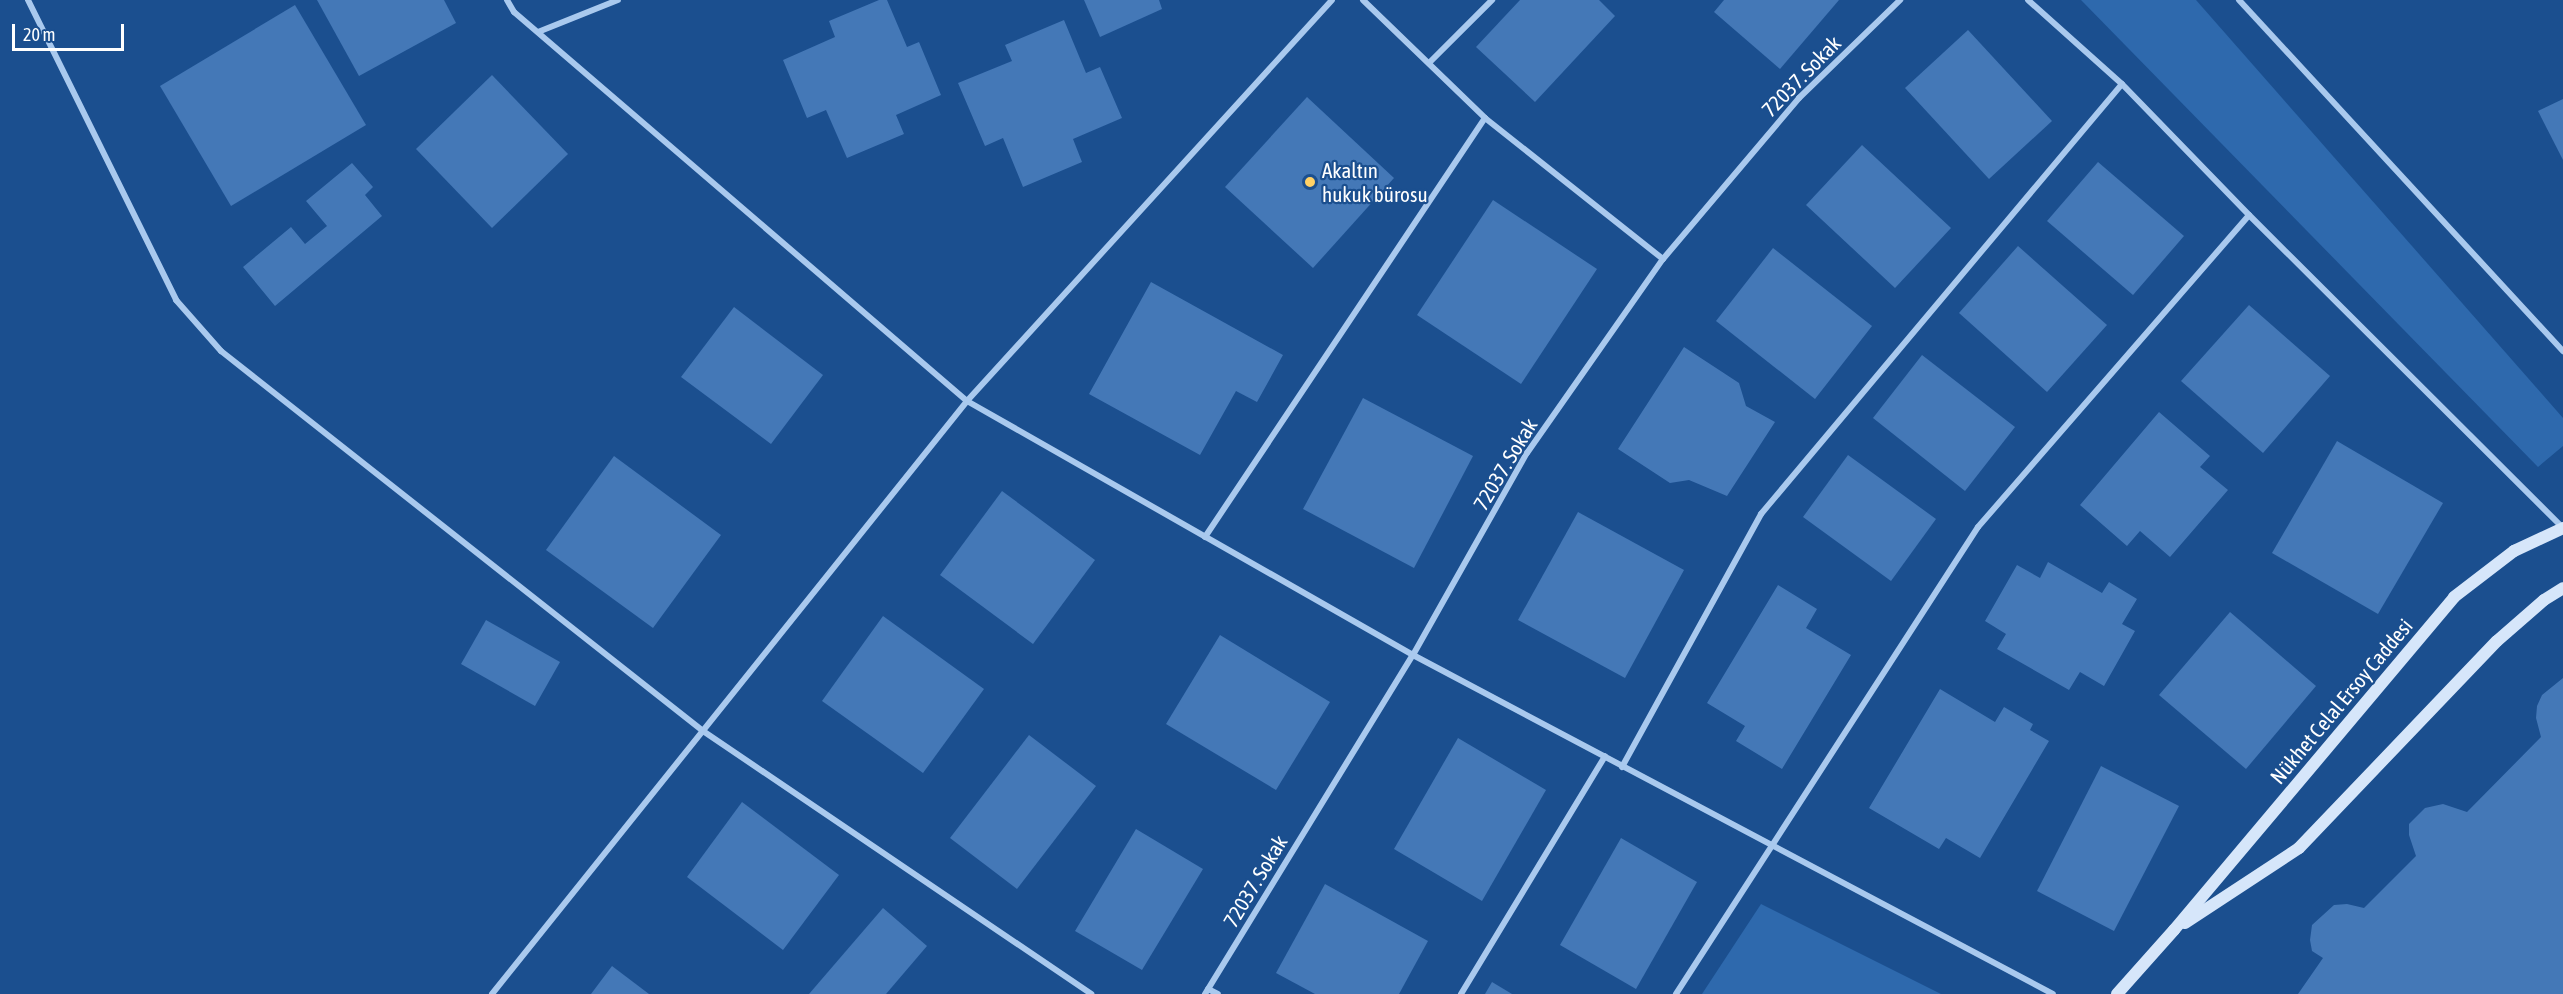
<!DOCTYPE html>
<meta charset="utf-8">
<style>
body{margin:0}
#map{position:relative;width:2563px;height:994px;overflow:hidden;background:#1b4f8f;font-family:"Asap Condensed",sans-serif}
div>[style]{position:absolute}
.green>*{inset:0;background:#2e69ad}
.building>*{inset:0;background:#4478b7}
.street>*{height:6px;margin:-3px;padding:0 3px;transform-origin:3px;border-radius:3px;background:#a9c9ee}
.secondary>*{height:12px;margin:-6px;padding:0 6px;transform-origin:6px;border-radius:6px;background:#d6e6fa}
.dots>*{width:16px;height:16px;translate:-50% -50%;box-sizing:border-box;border:3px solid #1b4f8f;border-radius:50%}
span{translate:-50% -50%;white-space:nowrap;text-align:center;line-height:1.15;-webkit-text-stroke:4.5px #1b4f8f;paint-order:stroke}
.street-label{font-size:21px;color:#fff}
.poi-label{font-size:21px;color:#fff}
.left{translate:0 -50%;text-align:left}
.scale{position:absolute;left:12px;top:24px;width:112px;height:27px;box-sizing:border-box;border:3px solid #fff;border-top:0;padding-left:8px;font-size:18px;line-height:21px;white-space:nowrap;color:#fff;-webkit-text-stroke:4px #1b4f8f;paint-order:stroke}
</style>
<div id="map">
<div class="green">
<div style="clip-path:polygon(2081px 0,2196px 0,2563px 418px,2563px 446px,2538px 467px)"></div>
<div style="clip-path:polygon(1761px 904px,1941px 994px,1702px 994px)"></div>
</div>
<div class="building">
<div style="clip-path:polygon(317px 0,444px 0,456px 23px,359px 76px)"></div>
<div style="clip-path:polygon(879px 0,887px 0,907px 47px,919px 42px,941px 95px,896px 115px,904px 134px,847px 158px,826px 110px,807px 118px,783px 60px,835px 37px,829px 21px)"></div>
<div style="clip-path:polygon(1084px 0,1159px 0,1162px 9px,1100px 37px)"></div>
<div style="clip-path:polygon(1520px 0,1599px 0,1615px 16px,1535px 102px,1476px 47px)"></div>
<div style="clip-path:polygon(1724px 0,1839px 0,1780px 69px,1714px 12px)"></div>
<div style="clip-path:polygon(295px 5px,366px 125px,231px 206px,160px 86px)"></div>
<div style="clip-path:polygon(1064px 20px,1086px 73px,1100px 67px,1122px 118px,1073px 139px,1082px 162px,1023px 187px,1003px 138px,985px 146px,958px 83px,1012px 61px,1005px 45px)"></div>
<div style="clip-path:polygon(1968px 30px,2052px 121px,1989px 179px,1905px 88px)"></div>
<div style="clip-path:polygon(492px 75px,568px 154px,492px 228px,416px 149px)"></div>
<div style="clip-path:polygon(1307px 97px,1394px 178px,1313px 268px,1225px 187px)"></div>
<div style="clip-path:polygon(2563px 99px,2563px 160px,2538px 111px)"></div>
<div style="clip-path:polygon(1862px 145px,1951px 228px,1895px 288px,1806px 205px)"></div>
<div style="clip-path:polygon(2098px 162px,2184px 236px,2133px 295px,2047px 221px)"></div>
<div style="clip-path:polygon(352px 163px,373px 187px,365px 195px,382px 216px,275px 306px,243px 267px,291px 227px,305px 244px,327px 226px,306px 201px)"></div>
<div style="clip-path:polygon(1493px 200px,1597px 269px,1521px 384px,1417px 315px)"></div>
<div style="clip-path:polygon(2018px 246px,2107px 325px,2047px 392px,1959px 313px)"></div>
<div style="clip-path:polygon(1773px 248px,1872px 326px,1815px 399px,1716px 321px)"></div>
<div style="clip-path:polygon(1151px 282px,1283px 355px,1257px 402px,1236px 391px,1200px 455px,1089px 394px)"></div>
<div style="clip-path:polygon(2249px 305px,2330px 376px,2263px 453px,2181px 381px)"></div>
<div style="clip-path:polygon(734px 307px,823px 375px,771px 444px,681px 377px)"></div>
<div style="clip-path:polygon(1684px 347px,1739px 383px,1746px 406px,1775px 422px,1727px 496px,1689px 480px,1670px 483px,1618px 449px)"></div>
<div style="clip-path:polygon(1922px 355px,2015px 427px,1965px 491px,1873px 418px)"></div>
<div style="clip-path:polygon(1363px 398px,1473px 456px,1414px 568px,1303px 509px)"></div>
<div style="clip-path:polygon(2159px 412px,2210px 456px,2200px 467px,2228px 490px,2170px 557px,2140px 531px,2127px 546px,2080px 505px)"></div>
<div style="clip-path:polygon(2337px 441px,2443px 503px,2378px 614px,2272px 553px)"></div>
<div style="clip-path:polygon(1848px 455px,1936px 519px,1891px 581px,1803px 517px)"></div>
<div style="clip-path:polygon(614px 456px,721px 535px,653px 628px,546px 550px)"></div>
<div style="clip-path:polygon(1002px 491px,1095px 560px,1033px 644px,940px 575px)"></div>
<div style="clip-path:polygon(1578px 512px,1684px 570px,1625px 678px,1518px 620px)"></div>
<div style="clip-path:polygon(2048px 562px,2102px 593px,2109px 582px,2137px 599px,2122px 624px,2135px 631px,2104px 686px,2080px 672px,2069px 690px,1997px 649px,2006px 634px,1985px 621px,2017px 565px,2040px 578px)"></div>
<div style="clip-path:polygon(1778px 585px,1817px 609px,1806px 628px,1851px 655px,1782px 769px,1736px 741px,1745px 726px,1707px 703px)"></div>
<div style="clip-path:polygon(2230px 612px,2316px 686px,2246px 769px,2159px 695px)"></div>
<div style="clip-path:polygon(883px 616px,984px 689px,923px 773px,822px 701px)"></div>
<div style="clip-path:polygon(486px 620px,560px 662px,535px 706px,461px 664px)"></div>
<div style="clip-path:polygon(1220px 635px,1330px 702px,1276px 790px,1166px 724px)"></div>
<div style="clip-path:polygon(2563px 678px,2563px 994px,2298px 994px,2323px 958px,2312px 951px,2310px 940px,2312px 925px,2334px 905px,2347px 904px,2364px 908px,2416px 856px,2409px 835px,2409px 824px,2425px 808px,2443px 804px,2467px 812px,2541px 737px,2536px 718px,2537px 706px,2542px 695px)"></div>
<div style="clip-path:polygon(1940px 689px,1995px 722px,2004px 707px,2033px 724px,2030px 730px,2049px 741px,1980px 858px,1946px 838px,1939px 849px,1869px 808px)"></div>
<div style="clip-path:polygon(1029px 735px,1096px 786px,1017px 889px,950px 838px)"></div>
<div style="clip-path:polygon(1458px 738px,1546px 790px,1482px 901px,1394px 849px)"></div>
<div style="clip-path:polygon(2101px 766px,2179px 806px,2114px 931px,2037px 891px)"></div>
<div style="clip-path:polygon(742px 802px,839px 875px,783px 950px,687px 877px)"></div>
<div style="clip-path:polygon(1136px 829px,1203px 869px,1142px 970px,1075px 931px)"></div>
<div style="clip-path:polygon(1621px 838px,1697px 882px,1636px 989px,1560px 945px)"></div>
<div style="clip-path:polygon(1325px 884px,1428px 941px,1399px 994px,1315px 994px,1276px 973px)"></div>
<div style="clip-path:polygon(883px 908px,927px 946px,886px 994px,809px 994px)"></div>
<div style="clip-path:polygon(612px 966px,649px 994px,591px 994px)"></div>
<div style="clip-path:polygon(1492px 982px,1512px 994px,1485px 994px)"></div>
</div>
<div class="street">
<div style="left:28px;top:0;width:335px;rotate:63.7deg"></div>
<div style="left:176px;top:300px;width:68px;rotate:48.6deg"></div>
<div style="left:221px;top:351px;width:614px;rotate:38.25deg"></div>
<div style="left:703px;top:731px;width:469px;rotate:34.1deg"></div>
<div style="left:507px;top:0;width:14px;rotate:60deg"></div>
<div style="left:514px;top:12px;width:597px;rotate:40.65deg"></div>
<div style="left:967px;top:401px;width:513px;rotate:29.66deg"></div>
<div style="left:1413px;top:655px;width:724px;rotate:27.91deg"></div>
<div style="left:1363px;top:0;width:170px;rotate:44deg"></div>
<div style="left:1485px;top:118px;width:227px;rotate:38.4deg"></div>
<div style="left:2028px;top:0;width:126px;rotate:41.8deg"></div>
<div style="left:2122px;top:84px;width:182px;rotate:45.9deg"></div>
<div style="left:2249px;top:215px;width:443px;rotate:44.9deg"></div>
<div style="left:2239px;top:0;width:478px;rotate:47.3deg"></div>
<div style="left:538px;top:32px;width:86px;rotate:-21.8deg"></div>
<div style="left:1430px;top:62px;width:88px;rotate:-45deg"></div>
<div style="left:1205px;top:537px;width:504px;rotate:-56.25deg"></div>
<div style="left:1622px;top:767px;width:289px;rotate:-61.2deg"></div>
<div style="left:1761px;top:514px;width:561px;rotate:-49.99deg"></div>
<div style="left:1208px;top:989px;width:11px;rotate:27deg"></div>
<div style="left:492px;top:994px;width:760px;rotate:-51.3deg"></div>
<div style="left:967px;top:401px;width:542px;rotate:-47.69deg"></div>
<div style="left:1205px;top:994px;width:398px;rotate:-58.5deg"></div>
<div style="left:1413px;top:655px;width:232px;rotate:-60.6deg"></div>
<div style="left:1527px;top:453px;width:237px;rotate:-55deg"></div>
<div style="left:1663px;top:259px;width:211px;rotate:-49.8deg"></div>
<div style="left:1799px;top:98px;width:141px;rotate:-44.1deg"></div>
<div style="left:1461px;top:994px;width:278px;rotate:-58.8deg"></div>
<div style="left:1676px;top:994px;width:556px;rotate:-57.11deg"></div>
<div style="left:1978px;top:527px;width:413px;rotate:-49deg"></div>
</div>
<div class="secondary">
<div style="left:2185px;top:923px;width:136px;rotate:-33.3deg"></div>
<div style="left:2299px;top:848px;width:286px;rotate:-46.3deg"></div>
<div style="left:2497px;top:641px;width:62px;rotate:-41.1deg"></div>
<div style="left:2544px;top:600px;width:22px;rotate:-32deg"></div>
<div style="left:2117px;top:994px;width:86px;rotate:-48.3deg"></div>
<div style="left:2174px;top:930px;width:435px;rotate:-49.9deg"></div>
<div style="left:2454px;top:597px;width:76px;rotate:-37.5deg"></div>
<div style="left:2514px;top:551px;width:54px;rotate:-25.1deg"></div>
</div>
<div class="dots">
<div style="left:1310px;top:182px;background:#ffd166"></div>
</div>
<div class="street-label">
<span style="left:1801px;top:76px;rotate:-46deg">72037. Sokak</span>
<span style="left:1505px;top:464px;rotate:-59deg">72037. Sokak</span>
<span style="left:2341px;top:701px;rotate:-50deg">Nükhet Celal Ersoy Caddesi</span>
<span style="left:1255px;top:881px;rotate:-59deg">72037. Sokak</span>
</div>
<div class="poi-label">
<span class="left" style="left:1322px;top:182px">Akaltın<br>hukuk bürosu</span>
</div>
<div class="scale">20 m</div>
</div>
